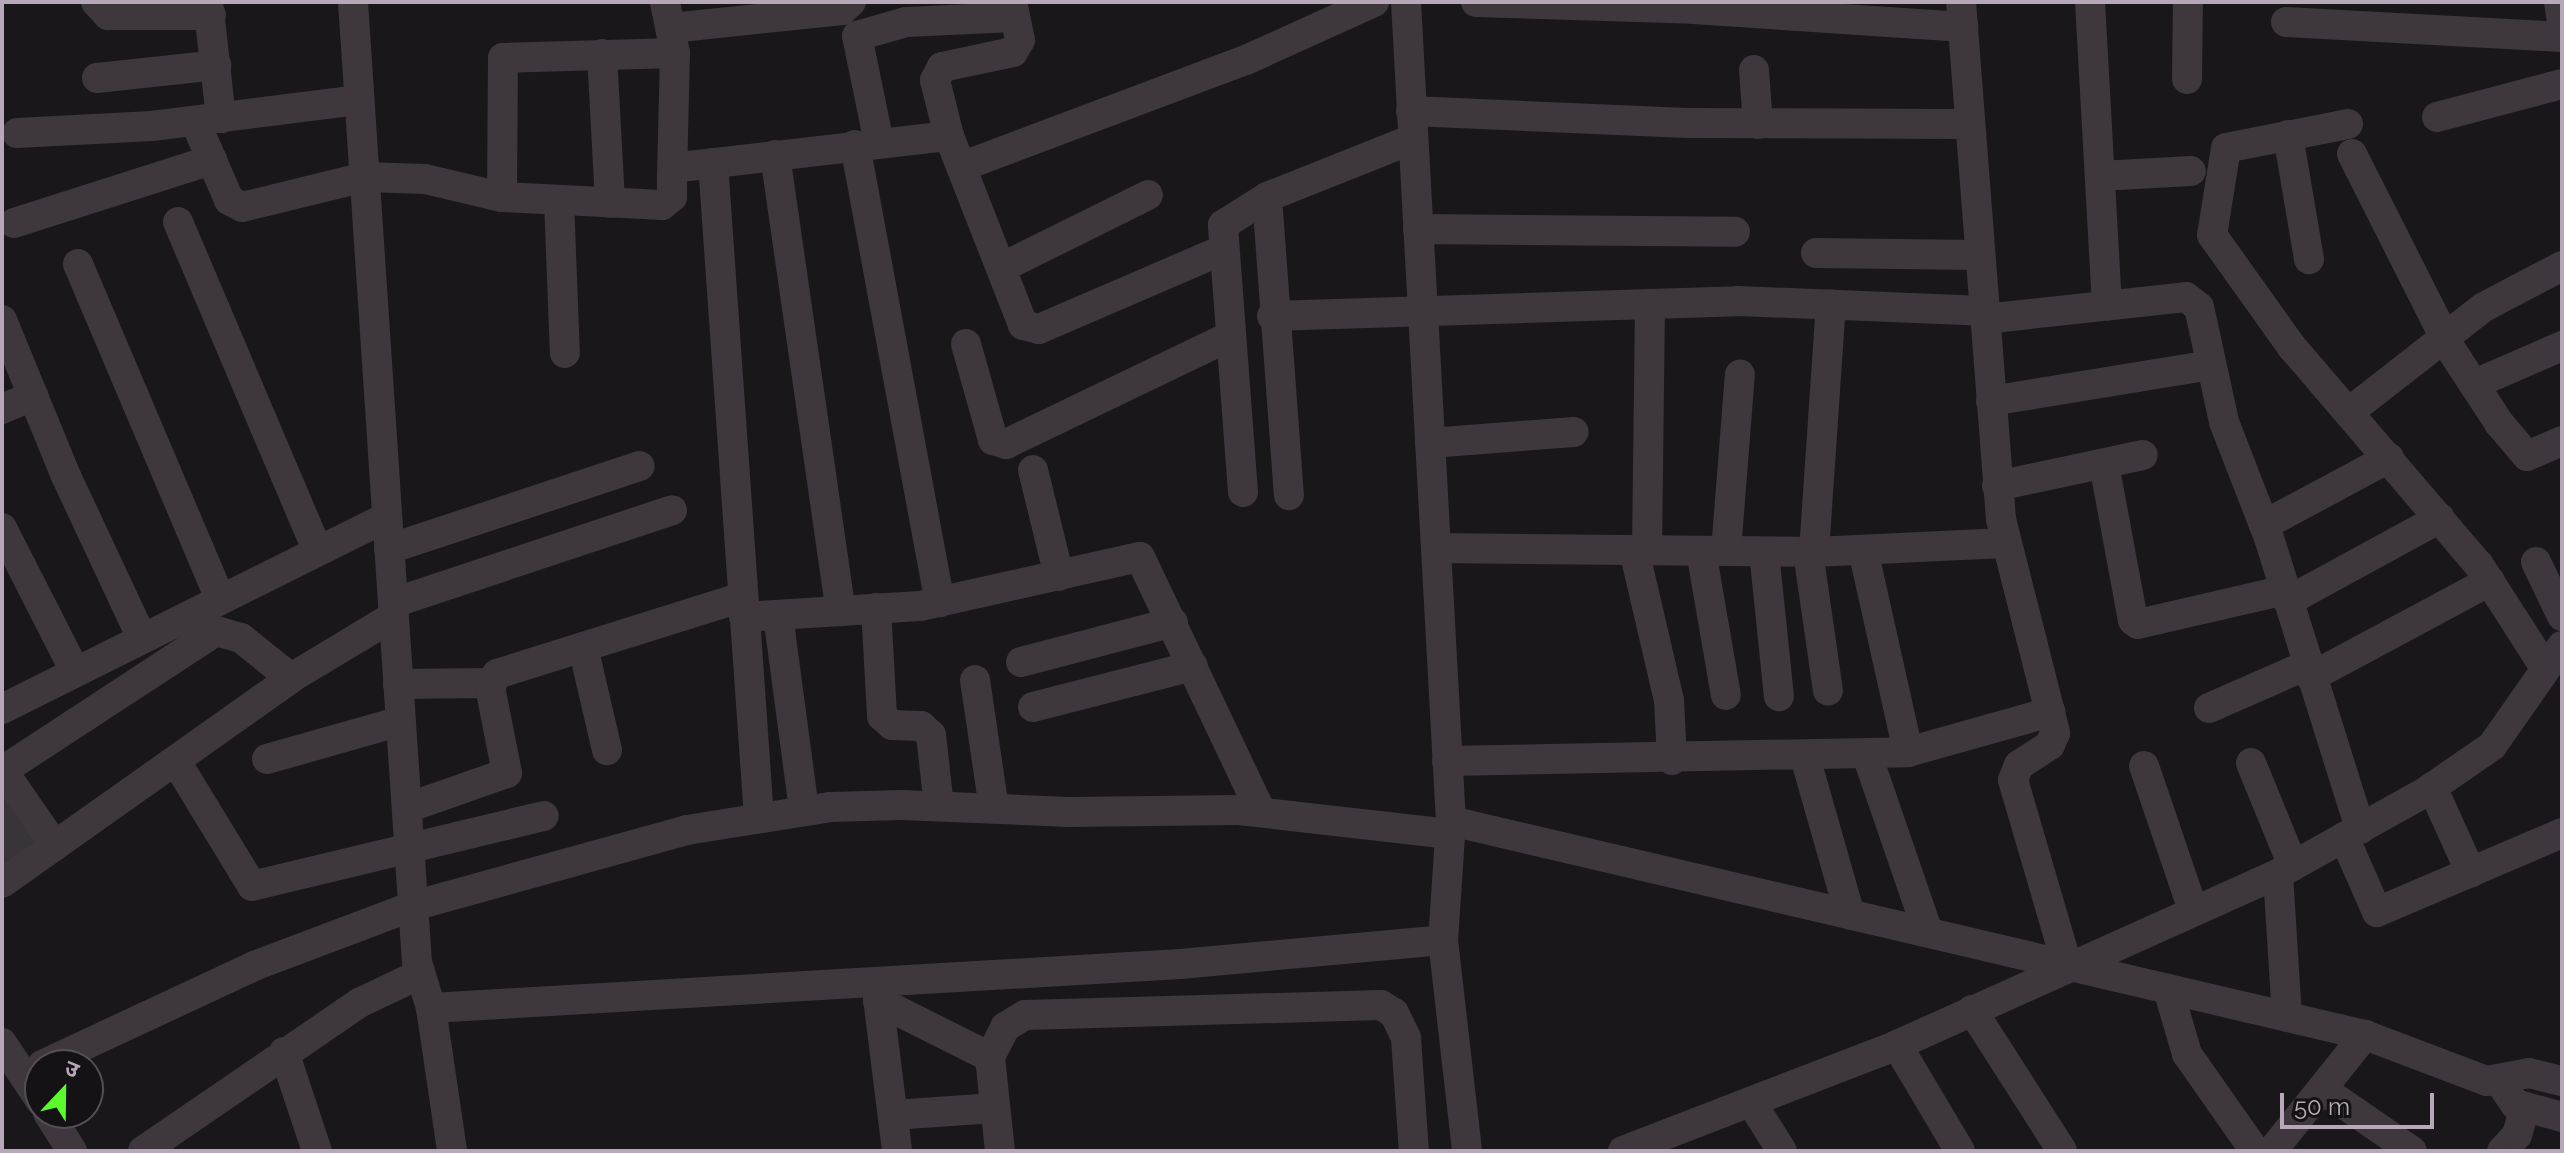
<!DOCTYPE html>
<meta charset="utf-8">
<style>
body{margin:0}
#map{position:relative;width:2564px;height:1153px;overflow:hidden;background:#191719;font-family:Raleway,"Noto Sans Devanagari",sans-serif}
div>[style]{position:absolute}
.building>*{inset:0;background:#383437}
.minor>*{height:30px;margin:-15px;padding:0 15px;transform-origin:15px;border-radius:15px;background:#3e373e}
span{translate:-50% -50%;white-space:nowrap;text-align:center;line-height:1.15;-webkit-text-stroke:7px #141214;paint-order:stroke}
.frame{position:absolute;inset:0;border:4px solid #b6a8b9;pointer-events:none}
.north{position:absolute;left:24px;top:1049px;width:80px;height:80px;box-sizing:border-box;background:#141214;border:2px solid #554e56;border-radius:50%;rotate:22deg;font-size:22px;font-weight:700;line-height:32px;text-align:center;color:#b6a8b9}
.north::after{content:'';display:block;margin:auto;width:28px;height:36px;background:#5afa2d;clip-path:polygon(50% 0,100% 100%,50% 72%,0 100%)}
.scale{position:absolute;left:2280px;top:1093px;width:154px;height:36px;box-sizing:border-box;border:4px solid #b6a8b9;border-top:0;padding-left:10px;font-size:24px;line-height:28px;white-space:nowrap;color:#b6a8b9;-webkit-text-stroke:6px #141214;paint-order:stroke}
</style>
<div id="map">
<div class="building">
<div style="clip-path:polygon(2px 792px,36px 841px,2px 865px)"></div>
</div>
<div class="minor">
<div style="left:96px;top:2px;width:18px;rotate:47deg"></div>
<div style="left:108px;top:15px;width:103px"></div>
<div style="left:208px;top:2px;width:117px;rotate:83.6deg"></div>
<div style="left:353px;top:2px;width:962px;rotate:86.19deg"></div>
<div style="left:417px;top:962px;width:48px;rotate:73.1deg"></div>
<div style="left:431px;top:1008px;width:750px;rotate:-3.36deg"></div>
<div style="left:1180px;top:964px;width:264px;rotate:-5.2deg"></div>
<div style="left:665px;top:2px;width:52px;rotate:78.9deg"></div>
<div style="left:675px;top:53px;width:122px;rotate:91.4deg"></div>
<div style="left:1012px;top:2px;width:39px;rotate:78deg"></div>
<div style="left:1020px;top:40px;width:14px;rotate:120deg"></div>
<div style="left:1013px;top:52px;width:73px;rotate:168.1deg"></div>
<div style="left:942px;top:67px;width:15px;rotate:118deg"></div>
<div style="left:935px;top:80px;width:58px;rotate:76deg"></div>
<div style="left:949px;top:136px;width:203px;rotate:68.6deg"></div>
<div style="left:1023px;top:325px;width:16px;rotate:14deg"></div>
<div style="left:1039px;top:329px;width:199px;rotate:-23.3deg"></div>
<div style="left:1406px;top:2px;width:820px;rotate:86.86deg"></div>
<div style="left:1451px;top:821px;width:119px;rotate:93.8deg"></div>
<div style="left:1443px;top:940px;width:212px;rotate:83.5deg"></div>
<div style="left:1476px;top:2px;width:217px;rotate:1.8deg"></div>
<div style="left:1693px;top:9px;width:271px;rotate:3.8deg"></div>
<div style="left:1961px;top:2px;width:519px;rotate:85.58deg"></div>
<div style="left:2001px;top:519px;width:221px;rotate:75.8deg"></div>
<div style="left:2055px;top:733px;width:13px;rotate:113deg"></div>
<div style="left:2050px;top:745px;width:37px;rotate:147deg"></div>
<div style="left:2019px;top:765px;width:16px;rotate:112deg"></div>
<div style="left:2013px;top:780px;width:193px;rotate:73.7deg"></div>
<div style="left:2090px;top:2px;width:304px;rotate:86.8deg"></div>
<div style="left:2559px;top:2px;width:22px;rotate:82deg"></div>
<div style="left:2286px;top:22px;width:276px;rotate:3.1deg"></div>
<div style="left:671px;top:28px;width:172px;rotate:-6deg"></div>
<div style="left:842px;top:10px;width:12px;rotate:-42deg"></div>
<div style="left:602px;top:54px;width:149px;rotate:86.9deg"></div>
<div style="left:1754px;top:70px;width:54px;rotate:85.8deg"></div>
<div style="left:97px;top:78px;width:120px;rotate:-6.2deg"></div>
<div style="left:2187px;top:79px;width:77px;rotate:-89.3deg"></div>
<div style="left:1411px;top:111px;width:276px;rotate:2.5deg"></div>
<div style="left:1687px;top:123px;width:282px;rotate:0.2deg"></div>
<div style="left:2437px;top:117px;width:129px;rotate:-14.8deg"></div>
<div style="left:195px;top:121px;width:86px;rotate:66.7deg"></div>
<div style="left:229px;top:200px;width:15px;rotate:28deg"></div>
<div style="left:242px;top:207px;width:127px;rotate:-13.7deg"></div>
<div style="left:365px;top:177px;width:60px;rotate:1.9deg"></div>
<div style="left:425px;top:179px;width:79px;rotate:13.2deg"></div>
<div style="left:502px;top:197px;width:160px;rotate:2.9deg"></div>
<div style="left:662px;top:205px;width:13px;rotate:-39deg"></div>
<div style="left:672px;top:197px;width:22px;rotate:-90deg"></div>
<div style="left:672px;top:175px;width:11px;rotate:-45deg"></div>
<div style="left:680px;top:167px;width:271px;rotate:-6.6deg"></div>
<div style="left:2348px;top:124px;width:124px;rotate:168.9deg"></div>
<div style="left:2226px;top:148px;width:88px;rotate:99.1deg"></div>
<div style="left:2212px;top:235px;width:138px;rotate:54.5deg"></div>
<div style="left:2292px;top:347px;width:287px;rotate:49.4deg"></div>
<div style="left:2479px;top:565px;width:122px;rotate:57.3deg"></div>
<div style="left:17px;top:133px;width:135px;rotate:-3deg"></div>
<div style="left:152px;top:126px;width:209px;rotate:-7.2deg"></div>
<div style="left:2288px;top:135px;width:126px;rotate:80.4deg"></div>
<div style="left:879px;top:143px;width:109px;rotate:-101.6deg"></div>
<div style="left:857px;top:36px;width:51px;rotate:-15.9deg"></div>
<div style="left:906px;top:22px;width:109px;rotate:-2.6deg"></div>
<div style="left:855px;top:145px;width:465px;rotate:79.5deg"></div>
<div style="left:2352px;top:154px;width:217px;rotate:63.2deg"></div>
<div style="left:2450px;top:348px;width:90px;rotate:56.8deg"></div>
<div style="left:2499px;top:423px;width:43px;rotate:49.7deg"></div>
<div style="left:2527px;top:456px;width:38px;rotate:-23deg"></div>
<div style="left:775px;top:155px;width:461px;rotate:81.8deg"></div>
<div style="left:713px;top:163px;width:657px;rotate:85.98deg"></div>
<div style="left:961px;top:167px;width:304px;rotate:-20.6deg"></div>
<div style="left:1246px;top:60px;width:141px;rotate:-24.4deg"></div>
<div style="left:2100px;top:176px;width:91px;rotate:-3.1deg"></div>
<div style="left:502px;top:197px;width:139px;rotate:-89.6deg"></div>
<div style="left:503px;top:58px;width:172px;rotate:-1.7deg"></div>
<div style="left:1267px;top:197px;width:299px;rotate:85.8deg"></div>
<div style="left:559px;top:200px;width:153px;rotate:87.8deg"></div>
<div style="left:178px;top:222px;width:356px;rotate:67deg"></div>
<div style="left:14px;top:223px;width:208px;rotate:-17.7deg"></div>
<div style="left:1418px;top:229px;width:317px;rotate:0.5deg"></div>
<div style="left:1816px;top:253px;width:162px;rotate:0.7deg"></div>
<div style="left:78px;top:264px;width:363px;rotate:67deg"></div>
<div style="left:1001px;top:268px;width:164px;rotate:-26.4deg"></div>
<div style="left:1272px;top:316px;width:466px;rotate:-1.8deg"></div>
<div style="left:1738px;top:301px;width:246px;rotate:2.3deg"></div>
<div style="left:1984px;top:319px;width:203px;rotate:-6.2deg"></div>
<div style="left:2186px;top:297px;width:16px;rotate:38deg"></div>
<div style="left:2199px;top:307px;width:118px;rotate:77.7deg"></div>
<div style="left:2224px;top:422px;width:124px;rotate:68.8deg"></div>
<div style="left:2269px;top:538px;width:305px;rotate:72.6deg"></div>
<div style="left:2px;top:320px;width:169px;rotate:67.7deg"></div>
<div style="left:66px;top:476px;width:177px;rotate:64.9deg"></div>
<div style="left:966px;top:344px;width:100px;rotate:74.3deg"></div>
<div style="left:993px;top:440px;width:14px;rotate:17deg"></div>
<div style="left:1006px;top:444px;width:249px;rotate:-25.7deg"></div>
<div style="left:2477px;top:383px;width:93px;rotate:-23.5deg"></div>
<div style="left:1991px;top:401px;width:223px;rotate:-9.3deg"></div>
<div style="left:2px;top:409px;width:34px;rotate:-23deg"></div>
<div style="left:2349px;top:412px;width:171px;rotate:-37.9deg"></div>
<div style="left:2484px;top:307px;width:88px;rotate:-27.7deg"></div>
<div style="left:1430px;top:443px;width:144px;rotate:-4.4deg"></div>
<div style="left:2104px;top:464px;width:159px;rotate:79.5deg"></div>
<div style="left:2133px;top:620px;width:6px;rotate:39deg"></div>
<div style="left:2138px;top:624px;width:151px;rotate:-13deg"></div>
<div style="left:1033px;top:470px;width:109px;rotate:76.2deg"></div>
<div style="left:1997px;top:486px;width:149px;rotate:-12deg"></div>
<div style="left:1243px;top:492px;width:268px;rotate:-94.3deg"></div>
<div style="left:1223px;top:225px;width:52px;rotate:-32.5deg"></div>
<div style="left:1267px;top:197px;width:157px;rotate:-21.7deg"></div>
<div style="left:2264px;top:525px;width:142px;rotate:-28.2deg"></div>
<div style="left:2px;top:528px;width:161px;rotate:63deg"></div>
<div style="left:1436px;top:548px;width:378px;rotate:0.6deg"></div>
<div style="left:1814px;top:552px;width:191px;rotate:-2.7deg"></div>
<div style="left:389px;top:549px;width:264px;rotate:-18.3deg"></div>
<div style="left:1634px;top:550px;width:154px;rotate:76.9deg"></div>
<div style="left:1669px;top:700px;width:60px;rotate:87.1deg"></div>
<div style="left:1647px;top:550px;width:246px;rotate:-89.3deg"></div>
<div style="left:1863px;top:550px;width:207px;rotate:77.4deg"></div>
<div style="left:1701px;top:551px;width:146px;rotate:80.2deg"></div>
<div style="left:1726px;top:551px;width:177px;rotate:-85.5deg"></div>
<div style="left:1764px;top:552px;width:145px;rotate:84.1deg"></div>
<div style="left:1808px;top:552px;width:140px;rotate:81.8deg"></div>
<div style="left:1814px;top:552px;width:248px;rotate:-86.1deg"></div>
<div style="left:2536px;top:562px;width:60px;rotate:64.3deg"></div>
<div style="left:2288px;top:601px;width:173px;rotate:-28.6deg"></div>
<div style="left:393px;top:603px;width:294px;rotate:-18.4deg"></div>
<div style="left:876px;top:608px;width:108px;rotate:86.8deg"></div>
<div style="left:882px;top:716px;width:13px;rotate:42deg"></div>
<div style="left:892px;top:725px;width:29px;rotate:2deg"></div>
<div style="left:921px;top:726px;width:13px;rotate:42deg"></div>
<div style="left:931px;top:735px;width:71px;rotate:83.6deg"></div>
<div style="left:778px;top:615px;width:198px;rotate:82.4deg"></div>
<div style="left:744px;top:617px;width:176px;rotate:-3.6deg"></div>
<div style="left:920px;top:606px;width:225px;rotate:-12.6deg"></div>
<div style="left:1140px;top:557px;width:282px;rotate:64.6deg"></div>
<div style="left:583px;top:647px;width:106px;rotate:76.9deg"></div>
<div style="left:1021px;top:662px;width:157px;rotate:-14.7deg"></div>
<div style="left:2311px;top:677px;width:203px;rotate:-28.2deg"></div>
<div style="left:975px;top:680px;width:130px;rotate:81.6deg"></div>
<div style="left:398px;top:684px;width:93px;rotate:-0.6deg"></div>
<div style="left:1033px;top:707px;width:165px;rotate:-14.4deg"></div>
<div style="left:2209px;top:708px;width:107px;rotate:-23.7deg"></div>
<div style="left:2px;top:709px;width:430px;rotate:-26.5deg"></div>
<div style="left:1867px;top:755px;width:187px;rotate:71deg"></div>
<div style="left:1805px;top:757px;width:164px;rotate:74.1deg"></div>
<div style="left:267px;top:759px;width:139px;rotate:-15.8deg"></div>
<div style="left:1447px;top:761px;width:461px;rotate:-1.1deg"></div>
<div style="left:1908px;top:752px;width:148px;rotate:-15.7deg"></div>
<div style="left:2251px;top:763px;width:111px;rotate:67.8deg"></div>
<div style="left:2144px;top:766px;width:152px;rotate:71.2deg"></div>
<div style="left:180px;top:768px;width:138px;rotate:58.6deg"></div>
<div style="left:252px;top:886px;width:300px;rotate:-13.5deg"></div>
<div style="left:2px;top:771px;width:256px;rotate:-33.2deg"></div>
<div style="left:216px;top:631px;width:26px;rotate:16deg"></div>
<div style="left:241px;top:638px;width:64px;rotate:38.7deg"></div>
<div style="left:3px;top:771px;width:91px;rotate:55.3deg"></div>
<div style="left:2432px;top:787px;width:94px;rotate:65.6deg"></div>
<div style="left:407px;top:808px;width:106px;rotate:-19.3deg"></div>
<div style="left:507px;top:773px;width:88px;rotate:-101.2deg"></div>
<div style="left:490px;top:687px;width:15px;rotate:-62deg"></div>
<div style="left:497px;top:674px;width:257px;rotate:-17.4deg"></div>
<div style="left:1451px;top:821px;width:939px;rotate:13.18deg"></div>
<div style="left:2365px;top:1035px;width:130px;rotate:20.7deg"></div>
<div style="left:2487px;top:1081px;width:43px;rotate:-10.8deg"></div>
<div style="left:2529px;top:1073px;width:34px;rotate:14deg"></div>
<div style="left:2344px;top:837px;width:82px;rotate:66.3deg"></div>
<div style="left:2377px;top:912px;width:201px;rotate:-23.1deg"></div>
<div style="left:2278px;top:874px;width:143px;rotate:86.4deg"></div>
<div style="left:2px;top:883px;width:354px;rotate:-35.3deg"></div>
<div style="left:291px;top:678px;width:120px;rotate:-31deg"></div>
<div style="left:876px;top:982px;width:170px;rotate:82.9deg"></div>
<div style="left:2168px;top:989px;width:68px;rotate:73.7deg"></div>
<div style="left:2187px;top:1054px;width:118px;rotate:55deg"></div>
<div style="left:878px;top:1001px;width:125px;rotate:26.6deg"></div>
<div style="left:431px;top:1008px;width:145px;rotate:81.6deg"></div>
<div style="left:1972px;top:1010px;width:167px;rotate:57.4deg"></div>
<div style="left:2px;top:1043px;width:69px;rotate:56.3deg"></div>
<div style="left:1897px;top:1045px;width:123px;rotate:59.3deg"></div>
<div style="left:284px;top:1052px;width:104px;rotate:71.6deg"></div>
<div style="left:42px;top:1065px;width:234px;rotate:-25deg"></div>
<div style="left:254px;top:966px;width:170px;rotate:-20.7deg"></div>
<div style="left:413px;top:906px;width:284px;rotate:-15.5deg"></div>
<div style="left:687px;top:830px;width:146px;rotate:-9.1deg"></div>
<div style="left:831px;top:807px;width:71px;rotate:-1.6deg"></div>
<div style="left:902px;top:805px;width:166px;rotate:2.4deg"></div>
<div style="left:1068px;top:812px;width:171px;rotate:-0.7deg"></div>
<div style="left:1239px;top:810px;width:212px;rotate:6.5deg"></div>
<div style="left:2500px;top:1082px;width:27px;rotate:56deg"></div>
<div style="left:2515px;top:1104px;width:49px;rotate:15.5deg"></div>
<div style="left:2322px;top:1089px;width:109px;rotate:34.6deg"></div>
<div style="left:1753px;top:1105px;width:54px;rotate:57.8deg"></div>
<div style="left:48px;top:1113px;width:45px;rotate:57.7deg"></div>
<div style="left:893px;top:1115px;width:102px;rotate:-3.9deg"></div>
<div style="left:143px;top:1151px;width:262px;rotate:-34.4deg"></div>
<div style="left:359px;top:1003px;width:68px;rotate:-25.4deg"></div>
<div style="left:1000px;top:1151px;width:95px;rotate:-96.1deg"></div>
<div style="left:990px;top:1057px;width:34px;rotate:-63deg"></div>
<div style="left:1005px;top:1027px;width:23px;rotate:-31deg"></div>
<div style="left:1025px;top:1015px;width:356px;rotate:-1.6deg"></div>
<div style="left:1381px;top:1005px;width:15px;rotate:32deg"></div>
<div style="left:1394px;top:1013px;width:28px;rotate:64deg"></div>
<div style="left:1406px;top:1038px;width:113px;rotate:86deg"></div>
<div style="left:1623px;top:1151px;width:294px;rotate:-21.1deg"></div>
<div style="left:1897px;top:1045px;width:418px;rotate:-24.2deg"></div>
<div style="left:2278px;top:874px;width:171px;rotate:-29.1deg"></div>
<div style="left:2427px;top:791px;width:79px;rotate:-34.7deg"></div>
<div style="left:2492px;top:746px;width:122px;rotate:-55deg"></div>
<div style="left:2272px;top:1151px;width:149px;rotate:-51.3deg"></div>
<div style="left:2502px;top:1151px;width:22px;rotate:-47deg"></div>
<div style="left:2517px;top:1135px;width:29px;rotate:-74deg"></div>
</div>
<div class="frame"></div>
<div class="north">उ</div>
<div class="scale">50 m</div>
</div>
